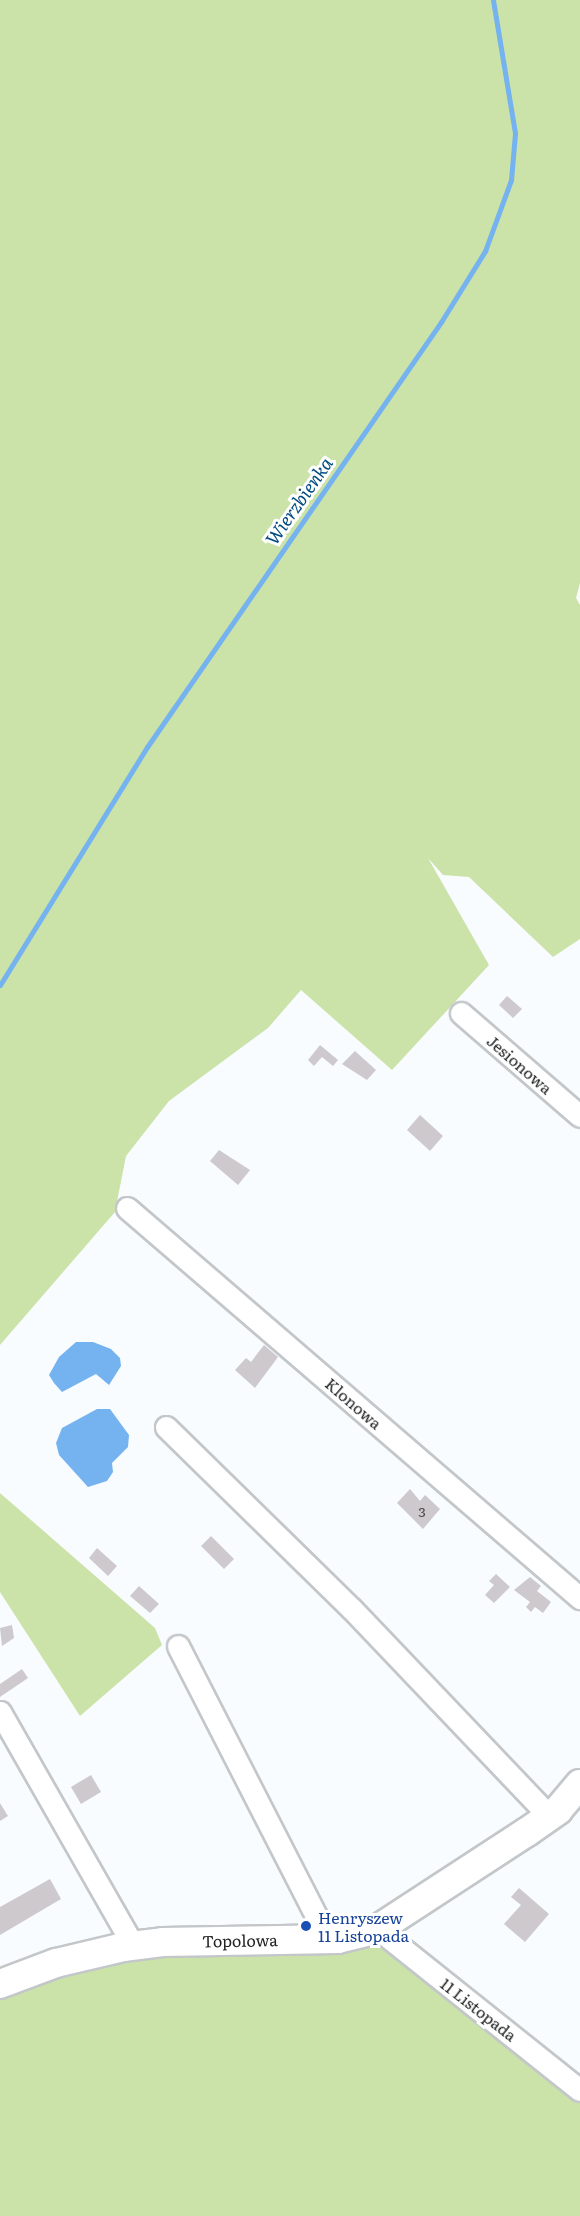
<!DOCTYPE html>
<style>
body{margin:0}
#map{position:relative;width:580px;height:2216px;overflow:hidden;background:#f9fcfe;font-family:Literata,serif}
div>[style]{position:absolute}
.green>*{inset:0;background:#cbe2a8}
.water>*{inset:0;background:#74b2f0}
.stream>*{height:5px;margin:-2.5px;padding:0 2.5px;transform-origin:2.5px;border-radius:2.5px;background:#74b2f0}
.building>*{inset:0;background:#cdc9cc}
.roads{filter:drop-shadow(2px 0 #c3c7ca) drop-shadow(-2px 0 #c3c7ca) drop-shadow(0 2px #c3c7ca) drop-shadow(0 -2px #c3c7ca)}
.street>*{height:21px;margin:-10.5px;padding:0 10.5px;transform-origin:10.5px;border-radius:10.5px;background:#fff}
.secondary>*{height:28px;margin:-14px;padding:0 14px;transform-origin:14px;border-radius:14px;background:#fff}
.dots>*{width:16px;height:16px;translate:-50% -50%;box-sizing:border-box;border:3px solid #fff;border-radius:50%}
span{translate:-50% -50%;white-space:nowrap;text-align:center;line-height:1.15;-webkit-text-stroke:6px #fff;paint-order:stroke}
.number-label{font-size:14px;color:#4d4c4e}
.number-label span{-webkit-text-stroke-width:0}
.street-label{font-size:16px;color:#222324}
.transit-label{font-size:16px;color:#164399}
.left{translate:0 -50%;text-align:left}
.water-label{font-size:18px;color:#034c83;font-style:italic}
</style>
<div id="map">
<div class="green">
<div style="clip-path:polygon(0 0,580px 0,580px 583px,576px 598px,580px 605px,580px 939px,553px 957px,469px 877px,443px 875px,428px 858px,489px 965px,392px 1070px,301px 990px,268px 1028px,169px 1101px,126px 1156px,115px 1212px,0 1345px)"></div>
<div style="clip-path:polygon(0 1493px,155px 1628px,162px 1645px,80px 1716px,0 1592px)"></div>
<div style="clip-path:polygon(379px 1941px,580px 2103px,580px 2216px,0 2216px,0 1995px,62px 1972px,134px 1956px)"></div>
</div>
<div class="water">
<div style="clip-path:polygon(76px 1342px,93px 1342px,111px 1349px,120px 1358px,121px 1366px,109px 1385px,96px 1374px,62px 1392px,54px 1383px,49px 1375px,59px 1357px)"></div>
<div style="clip-path:polygon(97px 1409px,110px 1409px,129px 1435px,128px 1447px,112px 1463px,113px 1472px,107px 1481px,88px 1487px,59px 1455px,56px 1443px,62px 1428px)"></div>
</div>
<div class="stream">
<div style="left:0;top:985px;width:280px;rotate:-58.3deg"></div>
<div style="left:147px;top:747px;width:517px;rotate:-55.33deg"></div>
<div style="left:441px;top:322px;width:84px;rotate:-58.2deg"></div>
<div style="left:485px;top:251px;width:76px;rotate:-69.9deg"></div>
<div style="left:511px;top:180px;width:47px;rotate:-85.1deg"></div>
<div style="left:515px;top:133px;width:135px;rotate:-99.4deg"></div>
</div>
<div class="building">
<div style="clip-path:polygon(507px 996px,522px 1009px,513px 1018px,499px 1005px)"></div>
<div style="clip-path:polygon(320px 1045px,338px 1060px,333px 1066px,322px 1057px,314px 1066px,308px 1060px)"></div>
<div style="clip-path:polygon(355px 1051px,376px 1070px,367px 1080px,342px 1064px)"></div>
<div style="clip-path:polygon(420px 1115px,443px 1136px,430px 1151px,407px 1130px)"></div>
<div style="clip-path:polygon(219px 1150px,250px 1170px,238px 1185px,210px 1161px)"></div>
<div style="clip-path:polygon(264px 1345px,278px 1357px,255px 1388px,235px 1370px,246px 1358px,251px 1362px)"></div>
<div style="clip-path:polygon(410px 1489px,420px 1501px,425px 1495px,440px 1509px,423px 1529px,397px 1503px)"></div>
<div style="clip-path:polygon(211px 1536px,234px 1559px,224px 1569px,201px 1546px)"></div>
<div style="clip-path:polygon(97px 1548px,117px 1566px,108px 1576px,89px 1558px)"></div>
<div style="clip-path:polygon(496px 1574px,510px 1587px,494px 1603px,485px 1595px,494px 1585px,489px 1581px)"></div>
<div style="clip-path:polygon(530px 1577px,541px 1586px,537px 1591px,551px 1602px,543px 1613px,535px 1607px,531px 1612px,526px 1607px,530px 1602px,514px 1590px)"></div>
<div style="clip-path:polygon(139px 1586px,159px 1604px,150px 1613px,130px 1596px)"></div>
<div style="clip-path:polygon(12px 1625px,14px 1638px,2px 1646px,0 1628px)"></div>
<div style="clip-path:polygon(22px 1669px,28px 1678px,0 1697px,0 1684px)"></div>
<div style="clip-path:polygon(91px 1775px,101px 1792px,81px 1804px,71px 1787px)"></div>
<div style="clip-path:polygon(0 1803px,8px 1816px,0 1821px)"></div>
<div style="clip-path:polygon(50px 1879px,61px 1899px,0 1935px,0 1907px)"></div>
<div style="clip-path:polygon(519px 1888px,549px 1914px,525px 1942px,504px 1924px,521px 1905px,511px 1897px)"></div>
</div>
<div class="roads">
<div class="street">
<div style="left:461px;top:1013px;width:157px;rotate:40.9deg"></div>
<div style="left:127px;top:1208px;width:598px;rotate:40.73deg"></div>
<div style="left:166px;top:1427px;width:260px;rotate:44.4deg"></div>
<div style="left:352px;top:1609px;width:286px;rotate:46.4deg"></div>
<div style="left:178px;top:1646px;width:329px;rotate:62.9deg"></div>
<div style="left:0;top:1712px;width:268px;rotate:60.3deg"></div>
<div style="left:378px;top:1929px;width:258px;rotate:38.6deg"></div>
</div>
<div class="secondary">
<div style="left:0;top:1984px;width:60px;rotate:-20.6deg"></div>
<div style="left:56px;top:1963px;width:69px;rotate:-13.4deg"></div>
<div style="left:123px;top:1947px;width:40px;rotate:-7.1deg"></div>
<div style="left:163px;top:1942px;width:175px;rotate:-1deg"></div>
<div style="left:338px;top:1939px;width:41px;rotate:-14deg"></div>
<div style="left:378px;top:1929px;width:178px;rotate:-33.1deg"></div>
<div style="left:527px;top:1832px;width:38px;rotate:-35deg"></div>
<div style="left:558px;top:1810px;width:34px;rotate:-50deg"></div>
</div>
</div>
<div class="dots">
<div style="left:306px;top:1926px;background:#1a4fb4"></div>
</div>
<div class="number-label">
<span style="left:422px;top:1511px">3</span>
</div>
<div class="street-label">
<span style="left:520px;top:1064px;rotate:41deg">Jesionowa</span>
<span style="left:354px;top:1403px;rotate:41deg">Klonowa</span>
<span style="left:240px;top:1940px;rotate:-1deg">Topolowa</span>
<span style="left:479px;top:2009px;rotate:38deg">11 Listopada</span>
</div>
<div class="transit-label">
<span class="left" style="left:318px;top:1926px">Henryszew<br>11 Listopada</span>
</div>
<div class="water-label">
<span style="left:299px;top:501px;rotate:-55deg">Wierzbienka</span>
</div>
</div>
